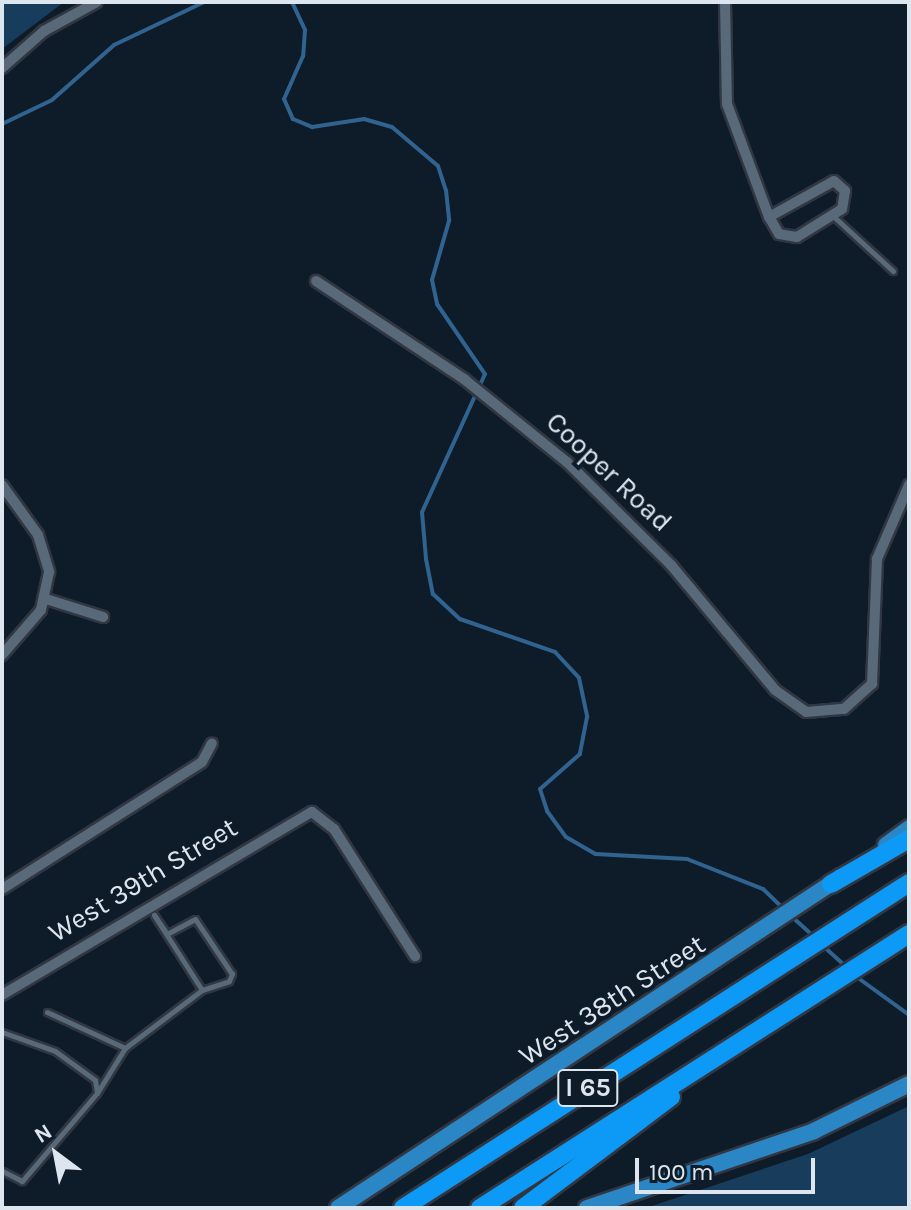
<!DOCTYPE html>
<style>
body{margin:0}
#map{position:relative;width:911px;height:1210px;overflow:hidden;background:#0e1c29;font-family:Karla,sans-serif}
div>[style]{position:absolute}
.green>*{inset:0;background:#183d5c}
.stream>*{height:4px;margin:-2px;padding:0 2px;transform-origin:2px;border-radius:2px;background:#30638f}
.roads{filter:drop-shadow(2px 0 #313742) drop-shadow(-2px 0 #313742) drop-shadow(0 2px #313742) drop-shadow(0 -2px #313742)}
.service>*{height:5px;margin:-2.5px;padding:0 2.5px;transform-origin:2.5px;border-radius:2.5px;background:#586979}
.minor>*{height:10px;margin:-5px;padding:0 5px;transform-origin:5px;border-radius:5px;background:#586979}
.primary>*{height:16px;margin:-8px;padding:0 8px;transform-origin:8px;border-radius:8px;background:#2b86c5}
.motorway>*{height:18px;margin:-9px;padding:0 9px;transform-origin:9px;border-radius:9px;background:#0d9af7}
span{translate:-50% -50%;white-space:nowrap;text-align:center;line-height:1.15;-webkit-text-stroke:8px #0e1c29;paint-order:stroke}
.shield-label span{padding:2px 6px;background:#0e1c29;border:2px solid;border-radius:6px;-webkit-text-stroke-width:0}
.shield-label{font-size:26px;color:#dde6ef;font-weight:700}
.street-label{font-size:28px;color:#dde6ef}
.frame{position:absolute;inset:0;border:4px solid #dde6ef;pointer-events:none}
.north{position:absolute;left:16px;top:1114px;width:80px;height:80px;-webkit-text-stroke:6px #0e1c29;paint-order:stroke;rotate:328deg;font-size:22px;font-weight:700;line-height:32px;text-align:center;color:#dde6ef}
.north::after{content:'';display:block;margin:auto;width:28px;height:36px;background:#dde6ef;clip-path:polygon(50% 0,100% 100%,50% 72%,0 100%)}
.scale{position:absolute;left:635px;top:1158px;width:180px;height:36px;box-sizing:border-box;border:4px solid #dde6ef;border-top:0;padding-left:10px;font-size:24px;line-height:28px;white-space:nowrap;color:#dde6ef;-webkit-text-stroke:6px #0e1c29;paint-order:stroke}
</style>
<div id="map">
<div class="green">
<div style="clip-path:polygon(2px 2px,64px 2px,2px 49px)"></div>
<div style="clip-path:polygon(909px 1106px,909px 1208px,646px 1208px,808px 1154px)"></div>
</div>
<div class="stream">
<div style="left:292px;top:2px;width:31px;rotate:65deg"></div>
<div style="left:305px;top:30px;width:26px;rotate:94deg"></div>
<div style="left:303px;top:56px;width:47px;rotate:113.8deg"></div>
<div style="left:284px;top:99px;width:22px;rotate:66deg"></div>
<div style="left:293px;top:119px;width:21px;rotate:23deg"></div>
<div style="left:312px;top:127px;width:53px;rotate:-8.7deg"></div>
<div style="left:364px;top:119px;width:29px;rotate:16deg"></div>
<div style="left:392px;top:127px;width:60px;rotate:40.3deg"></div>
<div style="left:438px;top:166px;width:25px;rotate:72deg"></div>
<div style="left:446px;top:190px;width:31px;rotate:84deg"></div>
<div style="left:449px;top:221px;width:61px;rotate:106.1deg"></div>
<div style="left:432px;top:280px;width:25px;rotate:78deg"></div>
<div style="left:437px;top:304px;width:85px;rotate:55.6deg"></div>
<div style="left:485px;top:374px;width:152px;rotate:114.5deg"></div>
<div style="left:422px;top:512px;width:47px;rotate:85.1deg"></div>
<div style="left:426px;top:559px;width:36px;rotate:79deg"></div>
<div style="left:433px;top:594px;width:37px;rotate:43deg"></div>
<div style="left:460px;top:619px;width:101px;rotate:19.2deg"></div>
<div style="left:555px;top:652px;width:35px;rotate:47deg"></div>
<div style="left:579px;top:678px;width:40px;rotate:78deg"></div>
<div style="left:587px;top:717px;width:38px;rotate:101deg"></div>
<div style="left:580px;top:754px;width:53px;rotate:138.8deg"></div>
<div style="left:540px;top:789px;width:23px;rotate:72deg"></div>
<div style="left:547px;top:811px;width:32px;rotate:54deg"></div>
<div style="left:566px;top:837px;width:34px;rotate:30deg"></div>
<div style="left:596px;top:854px;width:91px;rotate:3.1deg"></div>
<div style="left:687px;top:859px;width:82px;rotate:21.5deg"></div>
<div style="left:763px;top:889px;width:29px;rotate:44deg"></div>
<div style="left:2px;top:124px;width:55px;rotate:-25.6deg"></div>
<div style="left:52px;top:100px;width:83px;rotate:-41.6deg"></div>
<div style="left:114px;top:45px;width:100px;rotate:-25.5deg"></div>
<div style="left:790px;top:915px;width:31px;rotate:42deg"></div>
<div style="left:822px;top:945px;width:31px;rotate:42deg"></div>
<div style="left:854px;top:975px;width:68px;rotate:36deg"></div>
</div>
<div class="roads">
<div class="service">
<div style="left:832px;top:215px;width:83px;rotate:42.6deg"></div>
<div style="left:167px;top:934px;width:23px;rotate:-124deg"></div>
<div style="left:154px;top:915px;width:89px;rotate:57.4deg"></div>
<div style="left:47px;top:1012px;width:86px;rotate:24.8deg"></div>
<div style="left:2px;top:1032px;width:56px;rotate:19.7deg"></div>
<div style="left:55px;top:1051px;width:49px;rotate:35.9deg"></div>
<div style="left:95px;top:1080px;width:13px;rotate:81deg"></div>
<div style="left:97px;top:1093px;width:116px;rotate:130.4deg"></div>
<div style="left:22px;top:1181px;width:22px;rotate:-153deg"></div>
<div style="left:97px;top:1093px;width:53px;rotate:-58.1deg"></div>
<div style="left:125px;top:1048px;width:96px;rotate:-37deg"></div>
<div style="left:202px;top:990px;width:28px;rotate:-18deg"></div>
<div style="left:229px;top:981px;width:8px;rotate:-67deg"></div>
<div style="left:232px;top:974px;width:66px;rotate:-123.9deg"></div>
<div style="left:195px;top:919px;width:32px;rotate:152deg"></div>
</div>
<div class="minor">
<div style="left:725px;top:2px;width:102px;rotate:88.9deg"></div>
<div style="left:727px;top:104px;width:121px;rotate:69.6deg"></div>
<div style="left:2px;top:68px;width:56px;rotate:-41.4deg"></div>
<div style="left:44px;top:31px;width:60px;rotate:-28.7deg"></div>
<div style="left:834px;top:181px;width:15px;rotate:42deg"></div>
<div style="left:845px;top:191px;width:18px;rotate:99deg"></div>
<div style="left:842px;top:209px;width:53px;rotate:148.1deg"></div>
<div style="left:797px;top:237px;width:18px;rotate:-171deg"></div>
<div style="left:779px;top:234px;width:20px;rotate:-120deg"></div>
<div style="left:769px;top:217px;width:74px;rotate:-29deg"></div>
<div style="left:316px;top:281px;width:178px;rotate:33.5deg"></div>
<div style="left:464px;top:379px;width:132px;rotate:38.9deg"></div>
<div style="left:567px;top:462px;width:146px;rotate:44.7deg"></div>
<div style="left:671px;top:565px;width:163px;rotate:50.2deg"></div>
<div style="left:775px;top:690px;width:38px;rotate:35deg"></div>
<div style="left:806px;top:712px;width:38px;rotate:-5deg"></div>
<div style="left:844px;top:709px;width:38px;rotate:-42deg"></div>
<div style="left:872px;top:684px;width:125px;rotate:-87.7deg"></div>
<div style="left:877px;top:559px;width:81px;rotate:-66.6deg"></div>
<div style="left:2px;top:485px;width:62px;rotate:54.2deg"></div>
<div style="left:38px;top:535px;width:39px;rotate:73deg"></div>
<div style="left:49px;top:572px;width:39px;rotate:102deg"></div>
<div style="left:41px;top:610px;width:60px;rotate:130.9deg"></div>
<div style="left:46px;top:599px;width:60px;rotate:17.5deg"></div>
<div style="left:2px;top:889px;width:237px;rotate:-32.4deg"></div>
<div style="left:202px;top:762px;width:21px;rotate:-62deg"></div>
<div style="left:2px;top:995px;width:360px;rotate:-30.6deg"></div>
<div style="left:312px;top:812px;width:28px;rotate:38deg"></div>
<div style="left:334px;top:829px;width:151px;rotate:57.5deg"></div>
</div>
<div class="primary">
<div style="left:886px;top:845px;width:29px;rotate:-36deg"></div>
<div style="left:338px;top:1208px;width:602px;rotate:-33.35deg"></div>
<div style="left:587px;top:1208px;width:240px;rotate:-18.7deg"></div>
<div style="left:814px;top:1131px;width:106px;rotate:-26.3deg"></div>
</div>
<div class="motorway">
<div style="left:831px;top:884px;width:90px;rotate:-30deg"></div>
<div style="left:403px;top:1208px;width:601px;rotate:-32.71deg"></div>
<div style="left:480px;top:1208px;width:509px;rotate:-32.57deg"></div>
<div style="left:523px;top:1208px;width:185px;rotate:-36.9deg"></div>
</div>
</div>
<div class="shield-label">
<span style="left:588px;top:1088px">I 65</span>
</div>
<div class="street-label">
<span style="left:609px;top:472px;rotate:43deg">Cooper Road</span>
<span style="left:143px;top:880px;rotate:-31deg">West 39th Street</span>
<span style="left:612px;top:1000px;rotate:-33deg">West 38th Street</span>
</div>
<div class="frame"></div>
<div class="north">N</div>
<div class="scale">100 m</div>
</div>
